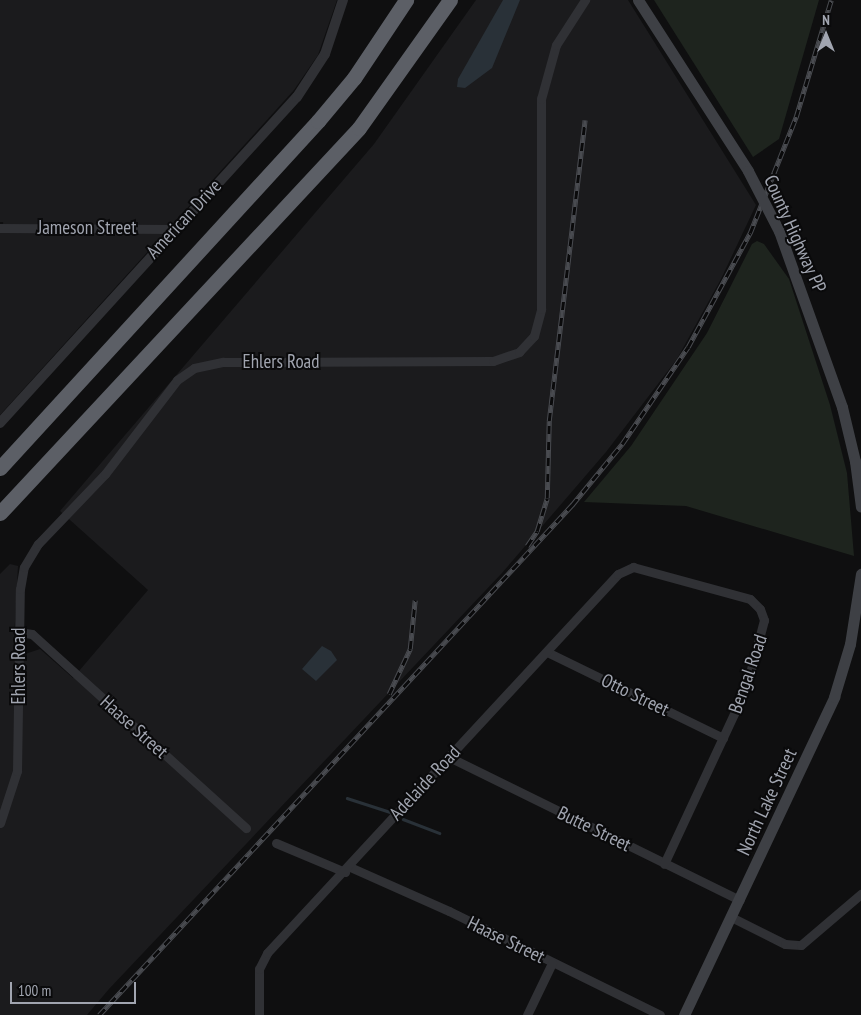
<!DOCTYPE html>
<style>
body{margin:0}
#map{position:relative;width:861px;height:1015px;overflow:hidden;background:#0f0f10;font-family:"PT Sans Narrow",sans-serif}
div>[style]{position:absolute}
.built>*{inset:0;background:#1b1b1d}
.green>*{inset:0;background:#1e241e}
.water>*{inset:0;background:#293138}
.stream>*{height:2.5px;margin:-1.25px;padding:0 1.25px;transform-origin:1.25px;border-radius:1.25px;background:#293138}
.minor>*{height:9px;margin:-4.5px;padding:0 4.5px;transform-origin:4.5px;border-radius:4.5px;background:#303135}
.tertiary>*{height:10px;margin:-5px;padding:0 5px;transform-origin:5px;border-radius:5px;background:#303135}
.secondary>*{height:11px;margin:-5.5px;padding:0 5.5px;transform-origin:5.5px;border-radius:5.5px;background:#3e4045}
.motorway>*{height:15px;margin:-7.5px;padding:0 7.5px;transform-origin:7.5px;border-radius:7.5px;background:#5c5f66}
.rail>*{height:4.5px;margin-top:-2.25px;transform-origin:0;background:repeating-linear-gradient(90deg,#0a0a0b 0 8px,#494b50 0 16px);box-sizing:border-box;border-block:1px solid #494b50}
.secondary-bridge>*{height:11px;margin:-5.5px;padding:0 5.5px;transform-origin:5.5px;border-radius:5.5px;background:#3e4045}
span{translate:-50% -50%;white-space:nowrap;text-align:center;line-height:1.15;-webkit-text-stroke:4px #0a0a0b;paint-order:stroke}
.street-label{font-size:19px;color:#a1a5b0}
.north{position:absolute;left:801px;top:10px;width:50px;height:50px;-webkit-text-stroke:4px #0a0a0b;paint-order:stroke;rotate:0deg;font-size:14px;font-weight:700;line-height:20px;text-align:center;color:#a1a5b0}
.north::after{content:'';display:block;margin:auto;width:18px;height:22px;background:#a1a5b0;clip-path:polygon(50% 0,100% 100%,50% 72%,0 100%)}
.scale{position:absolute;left:10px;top:982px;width:126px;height:22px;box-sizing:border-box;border:2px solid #a1a5b0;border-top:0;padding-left:6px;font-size:15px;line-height:18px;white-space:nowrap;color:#a1a5b0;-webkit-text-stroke:4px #0a0a0b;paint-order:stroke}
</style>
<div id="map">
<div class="built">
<div style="clip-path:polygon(0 0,337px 0,318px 55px,294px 90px,0 415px,0 233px,4px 233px,3px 222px,0 222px)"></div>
<div style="clip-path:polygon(476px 0,628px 0,756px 205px,721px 279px,677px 359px,606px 452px,502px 573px,109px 989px,87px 1015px,0 1015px,0 574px,10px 564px,18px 566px,13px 658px,40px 649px,73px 678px,148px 590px,60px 511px,374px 144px)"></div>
</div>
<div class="green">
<div style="clip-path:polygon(654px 0,819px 0,779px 139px,753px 157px)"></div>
<div style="clip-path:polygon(757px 241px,764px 244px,789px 279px,830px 405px,847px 473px,854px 556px,686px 506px,584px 502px,631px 446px,707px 333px,752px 244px)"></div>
</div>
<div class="water">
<div style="clip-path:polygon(503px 0,520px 0,492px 68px,465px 88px,457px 87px,458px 79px)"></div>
<div style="clip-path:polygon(322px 646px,331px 651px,337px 660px,316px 681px,302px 669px)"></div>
</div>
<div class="stream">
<div style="left:347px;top:798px;width:45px;rotate:18deg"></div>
<div style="left:403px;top:819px;width:39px;rotate:21deg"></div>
</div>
<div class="minor">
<div style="left:0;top:228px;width:174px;rotate:0.3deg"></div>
<div style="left:19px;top:632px;width:13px;rotate:9deg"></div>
<div style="left:32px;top:634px;width:289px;rotate:42.2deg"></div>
<div style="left:547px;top:652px;width:196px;rotate:26deg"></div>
<div style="left:449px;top:757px;width:324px;rotate:26.2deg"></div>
<div style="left:0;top:823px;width:55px;rotate:-71.9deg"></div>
<div style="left:17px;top:771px;width:182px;rotate:-89.1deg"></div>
<div style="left:20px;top:589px;width:22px;rotate:-80deg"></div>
<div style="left:24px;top:567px;width:27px;rotate:-59deg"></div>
<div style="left:38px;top:544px;width:97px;rotate:-46.3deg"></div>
<div style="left:105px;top:474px;width:118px;rotate:-52.5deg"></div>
<div style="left:177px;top:380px;width:21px;rotate:-35deg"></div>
<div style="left:194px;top:368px;width:30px;rotate:-12deg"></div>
<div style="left:223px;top:362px;width:270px;rotate:-0.2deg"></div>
<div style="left:493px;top:361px;width:28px;rotate:-19deg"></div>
<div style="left:519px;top:352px;width:22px;rotate:-47deg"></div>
<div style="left:534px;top:336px;width:28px;rotate:-75deg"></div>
<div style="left:541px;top:309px;width:210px;rotate:-90deg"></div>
<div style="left:541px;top:99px;width:56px;rotate:-74.5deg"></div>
<div style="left:556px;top:45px;width:54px;rotate:-57.2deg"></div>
<div style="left:276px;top:843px;width:75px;rotate:22.8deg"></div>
<div style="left:350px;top:867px;width:108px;rotate:24deg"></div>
<div style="left:449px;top:911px;width:235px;rotate:26.2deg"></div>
<div style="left:731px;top:917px;width:60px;rotate:26.6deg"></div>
<div style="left:785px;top:944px;width:16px;rotate:4deg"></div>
<div style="left:801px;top:945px;width:79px;rotate:-40.4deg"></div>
<div style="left:259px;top:1015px;width:46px;rotate:-90deg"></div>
<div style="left:259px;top:969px;width:18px;rotate:-63deg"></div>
<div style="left:267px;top:953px;width:517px;rotate:-47.2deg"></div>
<div style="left:618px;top:574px;width:17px;rotate:-25deg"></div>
<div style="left:633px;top:567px;width:121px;rotate:15.3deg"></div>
<div style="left:750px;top:599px;width:14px;rotate:45deg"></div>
<div style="left:760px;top:609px;width:12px;rotate:70deg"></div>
<div style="left:764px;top:620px;width:70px;rotate:104.8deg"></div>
<div style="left:746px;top:688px;width:194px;rotate:115deg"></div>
<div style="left:527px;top:1015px;width:58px;rotate:-64.3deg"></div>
</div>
<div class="tertiary">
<div style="left:0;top:423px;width:441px;rotate:-47.7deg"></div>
<div style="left:297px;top:97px;width:51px;rotate:-56.9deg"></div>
<div style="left:325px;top:54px;width:57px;rotate:-71.6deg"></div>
</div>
<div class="secondary">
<div style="left:638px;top:0;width:203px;rotate:57.2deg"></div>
<div style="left:779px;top:231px;width:187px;rotate:70.3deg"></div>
<div style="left:842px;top:407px;width:56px;rotate:76.5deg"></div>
<div style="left:855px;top:461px;width:46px;rotate:82.6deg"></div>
<div style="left:684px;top:1015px;width:352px;rotate:-64.7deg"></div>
<div style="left:834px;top:697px;width:55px;rotate:-73.2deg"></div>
<div style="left:850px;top:644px;width:71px;rotate:-81.1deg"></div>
</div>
<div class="motorway">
<div style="left:0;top:468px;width:471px;rotate:-47.5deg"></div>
<div style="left:318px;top:121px;width:56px;rotate:-50.1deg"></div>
<div style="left:354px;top:78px;width:94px;rotate:-56.3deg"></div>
<div style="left:0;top:513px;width:526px;rotate:-47deg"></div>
<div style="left:359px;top:128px;width:157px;rotate:-54.6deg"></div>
</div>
<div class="rail">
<div style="left:527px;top:546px;width:18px;rotate:-56deg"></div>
<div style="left:537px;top:531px;width:34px;rotate:-73deg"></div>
<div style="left:547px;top:498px;width:77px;rotate:-88.5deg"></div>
<div style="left:549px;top:421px;width:303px;rotate:-83.2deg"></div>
<div style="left:389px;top:694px;width:50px;rotate:-65deg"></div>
<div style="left:410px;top:649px;width:49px;rotate:-84.2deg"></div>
<div style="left:99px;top:1015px;width:696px;rotate:-47.16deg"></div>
<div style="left:572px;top:505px;width:79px;rotate:-50.7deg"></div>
<div style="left:622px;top:444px;width:117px;rotate:-55.8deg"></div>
<div style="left:688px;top:347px;width:130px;rotate:-61.5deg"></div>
<div style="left:750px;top:233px;width:125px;rotate:-68.4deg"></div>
<div style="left:796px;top:117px;width:122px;rotate:-73.3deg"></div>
</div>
<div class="secondary-bridge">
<div style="left:748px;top:171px;width:68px;rotate:62.7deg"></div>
</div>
<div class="street-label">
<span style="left:184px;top:219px;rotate:-47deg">American Drive</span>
<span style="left:87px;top:228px">Jameson Street</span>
<span style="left:795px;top:234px;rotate:66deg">County Highway PP</span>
<span style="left:281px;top:362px">Ehlers Road</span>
<span style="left:19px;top:666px;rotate:-90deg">Ehlers Road</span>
<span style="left:748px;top:674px;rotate:-71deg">Bengal Road</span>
<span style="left:635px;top:695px;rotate:26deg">Otto Street</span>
<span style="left:134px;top:727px;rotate:42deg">Haase Street</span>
<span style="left:425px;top:783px;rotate:-47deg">Adelaide Road</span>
<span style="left:767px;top:802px;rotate:-65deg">North Lake Street</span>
<span style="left:594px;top:829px;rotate:26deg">Butte Street</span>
<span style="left:506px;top:940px;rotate:26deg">Haase Street</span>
</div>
<div class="north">N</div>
<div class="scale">100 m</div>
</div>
